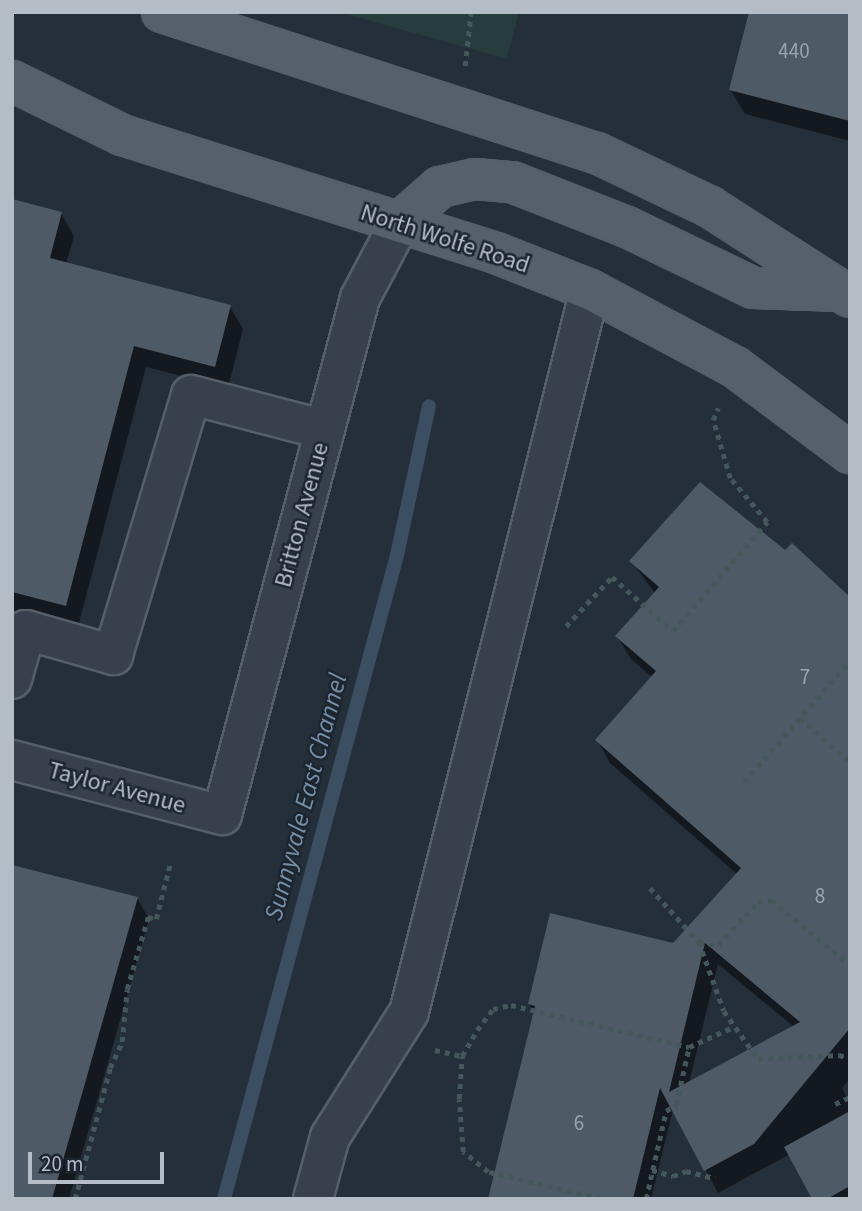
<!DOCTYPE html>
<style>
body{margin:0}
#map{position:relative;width:862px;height:1211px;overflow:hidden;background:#252f3a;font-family:"Source Sans 3",sans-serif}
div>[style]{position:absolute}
.green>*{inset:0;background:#273c3c}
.shadow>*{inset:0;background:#0007}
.stream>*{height:14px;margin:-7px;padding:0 7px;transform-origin:7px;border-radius:7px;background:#3b4e62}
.building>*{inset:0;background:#4e5a65}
.path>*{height:4.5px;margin-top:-2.25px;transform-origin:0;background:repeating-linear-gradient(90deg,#445759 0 5px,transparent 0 10px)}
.roads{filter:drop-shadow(2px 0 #565f69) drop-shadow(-2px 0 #565f69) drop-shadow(0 2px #565f69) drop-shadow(0 -2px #565f69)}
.minor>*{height:38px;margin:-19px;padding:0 19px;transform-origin:19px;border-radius:19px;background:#38414b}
.major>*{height:38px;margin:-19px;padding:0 19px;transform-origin:19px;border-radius:19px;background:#56606b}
span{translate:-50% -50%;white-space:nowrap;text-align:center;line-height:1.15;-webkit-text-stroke:5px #1d2630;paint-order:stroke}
.number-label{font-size:21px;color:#9aa4ae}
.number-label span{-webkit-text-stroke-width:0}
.street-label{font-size:24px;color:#b4bcc6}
.water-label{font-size:26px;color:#768fa8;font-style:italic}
.frame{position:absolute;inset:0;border:14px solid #b4bcc6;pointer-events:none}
.scale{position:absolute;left:28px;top:1152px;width:136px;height:32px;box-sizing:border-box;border:4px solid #b4bcc6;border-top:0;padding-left:9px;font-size:21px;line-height:24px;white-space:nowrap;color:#b4bcc6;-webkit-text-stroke:5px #1d2630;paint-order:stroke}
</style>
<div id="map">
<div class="green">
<div style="clip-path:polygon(339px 12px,519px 12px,507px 59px)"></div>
</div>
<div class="shadow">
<div style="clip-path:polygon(850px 12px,850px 141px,745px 114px,730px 89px)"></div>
<div style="clip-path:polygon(12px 201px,61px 213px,74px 236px,66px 264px,230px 307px,243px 329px,228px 388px,146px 367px,78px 627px,12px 610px)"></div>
<div style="clip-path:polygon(evenodd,786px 553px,850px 599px,850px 1079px,842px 1088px,850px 1103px,850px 1199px,814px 1199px,790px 1154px,718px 1193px,673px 1109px,651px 1199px,490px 1199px,535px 1014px,529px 1004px,673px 945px,738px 875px,610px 763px,597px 740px,653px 678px,631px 659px,617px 636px,655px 593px,631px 561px,786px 553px,718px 964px,794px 1027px,689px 1083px,718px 964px)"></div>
<div style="clip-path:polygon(137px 898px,149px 919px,69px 1199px,12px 1199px)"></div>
</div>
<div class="stream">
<div style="left:224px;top:1199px;width:667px;rotate:-74.96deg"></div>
<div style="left:397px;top:555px;width:152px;rotate:-77.9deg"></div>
</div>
<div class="building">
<div style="clip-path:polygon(749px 12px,850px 12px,850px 121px,729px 90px)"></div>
<div style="clip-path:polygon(12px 199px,62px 212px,50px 258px,231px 305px,215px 367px,134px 346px,66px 606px,12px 592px)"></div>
<div style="clip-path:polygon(evenodd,700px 482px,785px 550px,792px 543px,850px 597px,850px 1028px,754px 1144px,704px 1171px,660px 1088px,633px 1199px,488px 1199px,535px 1006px,528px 1004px,550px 913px,673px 943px,741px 868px,595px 740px,656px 671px,615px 636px,659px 587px,629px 561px,700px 482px,705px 943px,800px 1022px,669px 1092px,705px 943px)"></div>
<div style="clip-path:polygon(12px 865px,138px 897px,52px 1199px,12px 1199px)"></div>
<div style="clip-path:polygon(850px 1111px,850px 1186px,827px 1199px,812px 1199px,784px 1147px)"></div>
</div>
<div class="path">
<div style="left:465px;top:66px;width:54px;rotate:-83.7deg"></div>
<div style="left:566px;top:626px;width:67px;rotate:-46.8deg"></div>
<div style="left:612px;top:577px;width:81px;rotate:41.5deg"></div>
<div style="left:673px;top:631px;width:144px;rotate:-49.2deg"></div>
<div style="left:767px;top:522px;width:57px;rotate:-130.1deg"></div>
<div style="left:730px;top:478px;width:60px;rotate:-106.3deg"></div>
<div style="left:713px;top:420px;width:13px;rotate:-67deg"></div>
<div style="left:800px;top:718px;width:67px;rotate:41.3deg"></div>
<div style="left:744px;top:782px;width:161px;rotate:-48.8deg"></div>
<div style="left:650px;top:888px;width:73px;rotate:47.8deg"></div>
<div style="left:699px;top:942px;width:10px;rotate:17deg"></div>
<div style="left:709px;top:945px;width:9px"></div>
<div style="left:718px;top:945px;width:59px;rotate:-47.1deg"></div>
<div style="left:758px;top:902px;width:13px;rotate:-9deg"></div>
<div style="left:771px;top:900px;width:102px;rotate:39.4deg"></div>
<div style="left:699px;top:942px;width:73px;rotate:70.1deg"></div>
<div style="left:724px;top:1011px;width:59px;rotate:54.7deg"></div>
<div style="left:758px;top:1059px;width:81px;rotate:-2.8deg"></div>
<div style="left:839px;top:1055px;width:11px;rotate:15deg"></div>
<div style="left:435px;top:1050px;width:28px;rotate:13deg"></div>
<div style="left:835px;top:1104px;width:17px;rotate:-25deg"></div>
<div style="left:652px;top:1170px;width:22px;rotate:16deg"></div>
<div style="left:673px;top:1176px;width:14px;rotate:-21deg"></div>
<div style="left:686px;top:1171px;width:30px;rotate:14deg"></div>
<div style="left:75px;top:1199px;width:136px;rotate:-75deg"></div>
<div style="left:110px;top:1068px;width:29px;rotate:-65deg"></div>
<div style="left:122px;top:1042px;width:53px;rotate:-84.6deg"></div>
<div style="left:127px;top:989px;width:75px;rotate:-73.7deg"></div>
<div style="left:148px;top:917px;width:8px;rotate:14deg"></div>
<div style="left:156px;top:919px;width:57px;rotate:-75.7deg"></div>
<div style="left:601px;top:1199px;width:116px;rotate:-166.6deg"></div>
<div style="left:488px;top:1172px;width:32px;rotate:-141deg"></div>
<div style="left:463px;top:1152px;width:53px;rotate:-94.3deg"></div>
<div style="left:459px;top:1099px;width:43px;rotate:-86deg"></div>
<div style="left:462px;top:1056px;width:30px;rotate:-60deg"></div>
<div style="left:477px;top:1030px;width:26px;rotate:-53deg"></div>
<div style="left:493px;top:1009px;width:18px;rotate:-13deg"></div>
<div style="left:511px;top:1005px;width:183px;rotate:13.3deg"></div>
<div style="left:689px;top:1047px;width:48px;rotate:-24.4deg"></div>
<div style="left:646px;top:1199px;width:90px;rotate:-77.2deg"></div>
<div style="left:666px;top:1111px;width:12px;rotate:-31deg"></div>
<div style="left:676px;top:1105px;width:59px;rotate:-77.4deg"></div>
</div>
<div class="roads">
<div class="minor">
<div style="left:12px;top:679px;width:51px;rotate:-74.1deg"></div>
<div style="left:26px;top:630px;width:91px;rotate:16deg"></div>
<div style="left:113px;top:655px;width:271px;rotate:-73.3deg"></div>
<div style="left:191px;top:395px;width:138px;rotate:14.6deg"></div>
<div style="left:12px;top:760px;width:217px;rotate:14.7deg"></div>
<div style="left:222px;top:815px;width:535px;rotate:-75.05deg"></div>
<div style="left:360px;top:298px;width:86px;rotate:-62.2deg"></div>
<div style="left:313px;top:1199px;width:64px;rotate:-74.7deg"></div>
<div style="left:330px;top:1137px;width:148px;rotate:-57.7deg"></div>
<div style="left:409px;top:1012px;width:744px;rotate:-75.93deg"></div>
</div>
<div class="major">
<div style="left:162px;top:12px;width:457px;rotate:18deg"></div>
<div style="left:597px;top:153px;width:125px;rotate:25.5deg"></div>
<div style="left:710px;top:207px;width:166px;rotate:32.7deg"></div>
<div style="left:12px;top:81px;width:123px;rotate:26.1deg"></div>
<div style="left:122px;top:135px;width:392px;rotate:17.5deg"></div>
<div style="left:496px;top:253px;width:101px;rotate:21.5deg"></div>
<div style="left:590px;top:290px;width:164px;rotate:28deg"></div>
<div style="left:735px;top:367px;width:144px;rotate:36.8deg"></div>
<div style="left:400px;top:222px;width:53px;rotate:-41.2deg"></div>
<div style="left:440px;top:187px;width:36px;rotate:-13deg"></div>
<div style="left:475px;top:179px;width:37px;rotate:5deg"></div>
<div style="left:512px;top:182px;width:123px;rotate:21.4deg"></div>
<div style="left:627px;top:227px;width:140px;rotate:25.8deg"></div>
<div style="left:753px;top:288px;width:87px;rotate:2deg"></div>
</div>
</div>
<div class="number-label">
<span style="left:794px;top:51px">440</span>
<span style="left:805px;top:677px">7</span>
<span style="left:820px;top:896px">8</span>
<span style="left:579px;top:1123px">6</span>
</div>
<div class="street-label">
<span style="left:445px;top:239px;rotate:18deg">North Wolfe Road</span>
<span style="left:302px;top:515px;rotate:-75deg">Britton Avenue</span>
<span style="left:117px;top:788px;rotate:15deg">Taylor Avenue</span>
</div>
<div class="water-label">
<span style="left:306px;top:797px;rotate:-75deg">Sunnyvale East Channel</span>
</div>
<div class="frame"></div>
<div class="scale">20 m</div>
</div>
